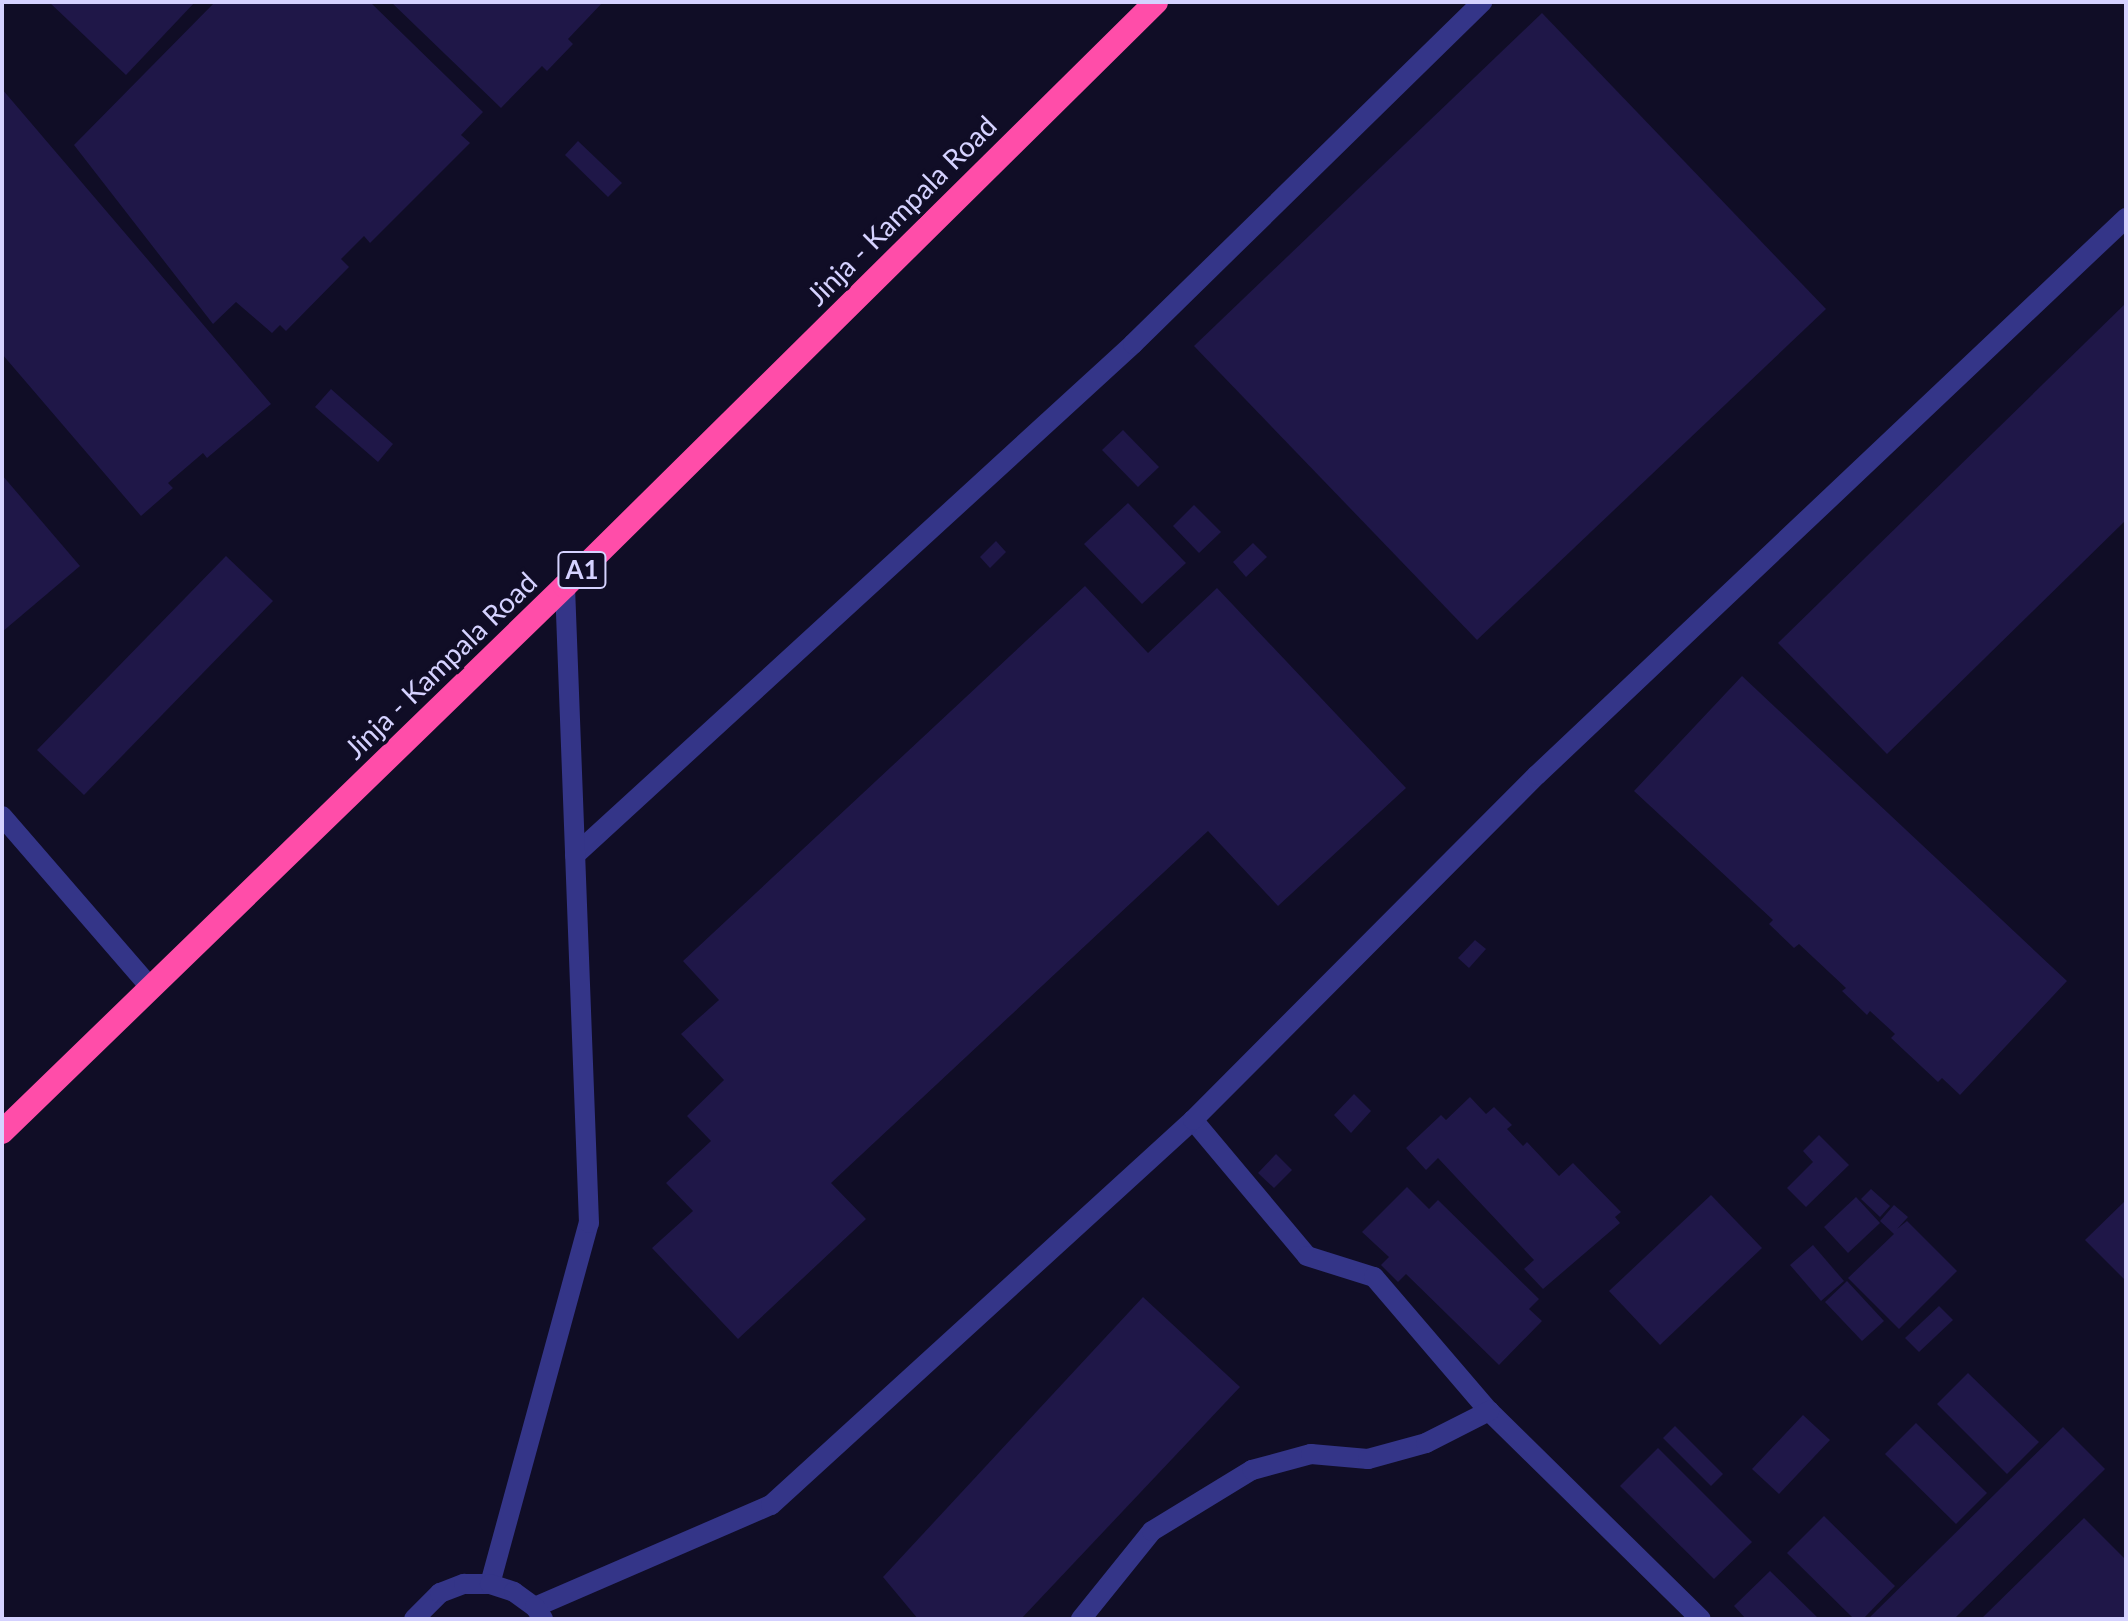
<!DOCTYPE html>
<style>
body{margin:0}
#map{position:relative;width:2128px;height:1621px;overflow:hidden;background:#100d26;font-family:Lato,sans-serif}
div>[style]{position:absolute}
.building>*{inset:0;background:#1f1748}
.lane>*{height:20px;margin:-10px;padding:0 10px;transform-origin:10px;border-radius:10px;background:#343588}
.street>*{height:20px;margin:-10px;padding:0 10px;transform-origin:10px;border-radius:10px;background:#343588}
.highway>*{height:24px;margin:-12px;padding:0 12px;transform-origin:12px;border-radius:12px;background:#ff4da9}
span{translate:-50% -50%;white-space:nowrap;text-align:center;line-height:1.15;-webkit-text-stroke:7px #100d26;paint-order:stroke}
.shield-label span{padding:2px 6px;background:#100d26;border:2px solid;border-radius:6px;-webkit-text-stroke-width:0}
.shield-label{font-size:26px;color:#d5d2ff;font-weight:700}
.street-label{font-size:28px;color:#d5d2ff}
.frame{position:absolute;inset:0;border:4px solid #d5d2ff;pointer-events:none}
</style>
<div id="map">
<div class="building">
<div style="clip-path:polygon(49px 2px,195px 2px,126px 75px)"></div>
<div style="clip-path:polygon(215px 2px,370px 2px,483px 112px,461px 135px,470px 143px,370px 243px,364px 236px,341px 259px,349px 267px,286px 331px,280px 325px,272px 333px,236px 302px,213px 324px,74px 145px)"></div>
<div style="clip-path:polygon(391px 2px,603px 2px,568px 39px,573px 44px,547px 71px,542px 66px,501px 108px)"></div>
<div style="clip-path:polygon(1542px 13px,1826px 309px,1477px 640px,1194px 346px)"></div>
<div style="clip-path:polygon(2px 89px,271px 404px,207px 458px,203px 453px,168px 483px,173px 488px,141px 516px,2px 354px)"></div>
<div style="clip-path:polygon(578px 141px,622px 183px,608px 197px,565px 155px)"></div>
<div style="clip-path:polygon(2126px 303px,2126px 520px,1887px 754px,1778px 643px)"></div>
<div style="clip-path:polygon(331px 389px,393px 444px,378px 462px,315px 407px)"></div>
<div style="clip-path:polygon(1123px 430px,1159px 467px,1138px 487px,1102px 450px)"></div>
<div style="clip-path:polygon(2px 475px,80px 566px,2px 632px)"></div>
<div style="clip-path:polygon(1128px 503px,1186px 563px,1142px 604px,1084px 544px)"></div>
<div style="clip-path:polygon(1194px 505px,1221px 532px,1199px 553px,1173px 526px)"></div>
<div style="clip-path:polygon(996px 541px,1006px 552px,990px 568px,980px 557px)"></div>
<div style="clip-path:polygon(1253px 543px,1267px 557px,1246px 577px,1233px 562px)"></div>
<div style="clip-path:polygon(226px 556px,273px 601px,84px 795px,37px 750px)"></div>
<div style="clip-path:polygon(1085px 586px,1148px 653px,1217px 588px,1406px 788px,1278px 906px,1208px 831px,831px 1183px,866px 1219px,738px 1339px,652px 1248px,693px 1211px,666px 1183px,711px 1141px,687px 1116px,724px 1080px,681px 1034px,719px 1000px,683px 961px)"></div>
<div style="clip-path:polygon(1742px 676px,2067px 981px,1960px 1095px,1942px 1078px,1938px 1082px,1891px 1038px,1895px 1034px,1870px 1011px,1867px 1015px,1842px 991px,1846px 988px,1799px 944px,1794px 948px,1769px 924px,1773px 920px,1634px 791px)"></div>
<div style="clip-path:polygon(1475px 940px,1486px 949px,1469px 968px,1458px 958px)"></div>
<div style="clip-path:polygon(1354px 1094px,1371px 1111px,1351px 1133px,1334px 1115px)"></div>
<div style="clip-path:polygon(1470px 1097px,1486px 1114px,1494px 1107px,1512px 1125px,1507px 1129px,1523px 1146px,1527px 1142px,1559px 1176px,1573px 1163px,1621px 1212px,1615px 1217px,1620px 1223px,1543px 1289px,1524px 1269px,1534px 1260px,1438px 1158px,1426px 1170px,1406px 1148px,1441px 1115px,1446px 1120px)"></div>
<div style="clip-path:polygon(1819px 1135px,1849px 1165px,1806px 1207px,1787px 1188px,1813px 1162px,1803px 1151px)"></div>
<div style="clip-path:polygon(1276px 1154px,1292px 1170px,1274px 1188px,1258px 1173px)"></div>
<div style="clip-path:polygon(1407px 1187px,1429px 1209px,1438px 1200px,1539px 1299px,1529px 1309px,1542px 1321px,1499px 1365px,1406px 1274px,1398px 1282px,1381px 1265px,1389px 1257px,1362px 1232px)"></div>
<div style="clip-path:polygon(1871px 1189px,1890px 1206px,1880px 1217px,1861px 1199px)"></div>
<div style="clip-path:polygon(1711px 1195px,1762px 1248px,1660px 1345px,1609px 1291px)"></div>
<div style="clip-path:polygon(1856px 1197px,1880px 1223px,1848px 1253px,1824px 1227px)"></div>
<div style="clip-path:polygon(2126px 1200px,2126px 1281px,2085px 1240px)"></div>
<div style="clip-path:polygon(1894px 1205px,1908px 1217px,1897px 1229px,1907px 1221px,1957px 1271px,1899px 1329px,1848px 1278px,1894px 1234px,1880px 1221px)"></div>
<div style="clip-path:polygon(1813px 1245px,1844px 1281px,1821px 1301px,1790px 1265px)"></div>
<div style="clip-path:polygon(1847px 1281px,1884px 1321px,1862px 1341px,1825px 1302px)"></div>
<div style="clip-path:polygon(1143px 1297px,1240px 1387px,1021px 1619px,918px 1619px,883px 1577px)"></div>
<div style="clip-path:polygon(1939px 1306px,1953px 1320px,1919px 1352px,1905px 1338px)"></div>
<div style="clip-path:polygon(1968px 1373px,2039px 1442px,2007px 1474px,1937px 1404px)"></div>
<div style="clip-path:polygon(1803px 1415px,1830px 1440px,1779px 1494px,1752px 1469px)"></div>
<div style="clip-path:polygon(1916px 1423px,1987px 1493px,1956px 1524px,1885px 1454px)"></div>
<div style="clip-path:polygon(1675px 1426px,1723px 1474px,1711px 1486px,1663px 1438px)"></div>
<div style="clip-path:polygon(2063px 1427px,2105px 1469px,1954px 1619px,1868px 1619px)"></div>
<div style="clip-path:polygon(1658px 1448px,1752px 1542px,1714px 1579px,1620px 1486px)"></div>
<div style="clip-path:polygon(1824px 1516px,1895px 1586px,1863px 1619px,1854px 1619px,1787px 1553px)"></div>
<div style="clip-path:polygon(2084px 1518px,2126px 1560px,2126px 1619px,1981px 1619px)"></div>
<div style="clip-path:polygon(1770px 1571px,1819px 1619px,1746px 1619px,1734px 1606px)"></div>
</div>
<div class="lane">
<div style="left:575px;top:855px;width:757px;rotate:-42.48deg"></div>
<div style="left:1133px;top:344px;width:489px;rotate:-44.4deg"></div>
<div style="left:1193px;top:1120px;width:177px;rotate:50deg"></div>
<div style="left:1307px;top:1256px;width:70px;rotate:17.4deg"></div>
<div style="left:1374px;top:1277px;width:177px;rotate:49.4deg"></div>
<div style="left:1489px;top:1411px;width:297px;rotate:44.5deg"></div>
<div style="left:490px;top:1584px;width:374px;rotate:-74.7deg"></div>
<div style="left:589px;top:1223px;width:637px;rotate:-92.16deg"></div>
<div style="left:535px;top:1607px;width:257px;rotate:-23.4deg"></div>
<div style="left:771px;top:1505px;width:571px;rotate:-42.37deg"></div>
<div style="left:1193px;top:1120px;width:487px;rotate:-45.1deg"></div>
<div style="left:1537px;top:775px;width:811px;rotate:-43.4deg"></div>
<div style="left:414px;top:1619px;width:37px;rotate:-45deg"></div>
<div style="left:440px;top:1593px;width:26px;rotate:-21deg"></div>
<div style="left:464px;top:1584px;width:26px"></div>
<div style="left:490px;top:1584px;width:25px;rotate:18deg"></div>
<div style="left:514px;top:1592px;width:26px;rotate:36deg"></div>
<div style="left:535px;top:1607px;width:14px;rotate:56deg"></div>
<div style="left:1081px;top:1619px;width:113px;rotate:-51.1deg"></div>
<div style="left:1152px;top:1531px;width:117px;rotate:-31.4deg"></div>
<div style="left:1252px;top:1470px;width:61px;rotate:-15.2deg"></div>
<div style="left:1311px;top:1454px;width:57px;rotate:5deg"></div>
<div style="left:1368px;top:1459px;width:60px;rotate:-15.4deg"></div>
<div style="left:1426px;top:1443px;width:71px;rotate:-26.9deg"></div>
</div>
<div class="street">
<div style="left:2px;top:816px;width:228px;rotate:49.1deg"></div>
</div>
<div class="highway">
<div style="left:2px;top:1132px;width:784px;rotate:-44.12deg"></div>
<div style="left:565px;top:586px;width:831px;rotate:-44.66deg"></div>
</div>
<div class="shield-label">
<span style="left:582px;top:570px">A1</span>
</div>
<div class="street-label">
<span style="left:901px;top:210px;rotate:-45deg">Jinja - Kampala Road</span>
<span style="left:440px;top:665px;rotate:-44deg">Jinja - Kampala Road</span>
</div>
<div class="frame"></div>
</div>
